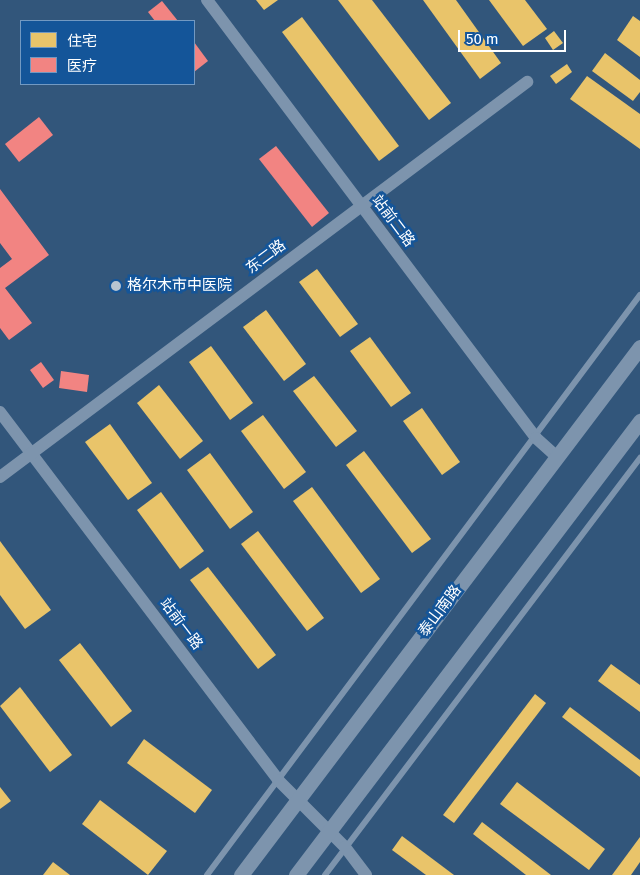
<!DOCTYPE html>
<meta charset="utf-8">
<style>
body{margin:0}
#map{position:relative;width:640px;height:875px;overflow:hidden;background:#32567b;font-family:"Fira Sans","Noto Sans SC",sans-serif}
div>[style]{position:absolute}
.homes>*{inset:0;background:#e9c46a}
.health>*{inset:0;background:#f28482}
.service>*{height:6px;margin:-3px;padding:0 3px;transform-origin:3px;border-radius:3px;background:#7d94ad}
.minor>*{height:12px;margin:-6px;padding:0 6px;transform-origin:6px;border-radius:6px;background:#7d94ad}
.tertiary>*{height:15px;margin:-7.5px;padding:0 7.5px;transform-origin:7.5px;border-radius:7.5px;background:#7d94ad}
.dots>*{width:14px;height:14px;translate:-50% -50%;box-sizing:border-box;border:2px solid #145599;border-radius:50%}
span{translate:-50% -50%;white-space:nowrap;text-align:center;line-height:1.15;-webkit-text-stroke:5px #145599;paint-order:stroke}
.street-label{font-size:15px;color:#fff}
.poi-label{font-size:15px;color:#fff}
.left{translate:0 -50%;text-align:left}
.legend{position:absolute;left:20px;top:20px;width:175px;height:65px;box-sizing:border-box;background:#145599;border:1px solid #7299c2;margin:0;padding:6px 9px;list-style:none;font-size:15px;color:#fff}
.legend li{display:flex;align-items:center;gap:10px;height:25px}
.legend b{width:25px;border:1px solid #7299c2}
.scale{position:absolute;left:458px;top:30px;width:108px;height:22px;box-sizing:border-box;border:2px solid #fff;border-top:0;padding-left:6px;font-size:15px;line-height:18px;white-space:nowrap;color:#fff;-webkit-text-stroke:4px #145599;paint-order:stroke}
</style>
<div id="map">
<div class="homes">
<div style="clip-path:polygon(256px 0,278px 0,264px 10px)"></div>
<div style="clip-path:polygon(338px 0,372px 0,451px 103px,429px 120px)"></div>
<div style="clip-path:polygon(423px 0,456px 0,501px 63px,480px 79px)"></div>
<div style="clip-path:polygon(489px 0,525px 0,547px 29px,523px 46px)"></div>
<div style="clip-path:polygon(633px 16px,640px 21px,640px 57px,617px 40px)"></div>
<div style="clip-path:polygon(302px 17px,399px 146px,379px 161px,282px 32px)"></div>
<div style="clip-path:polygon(554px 31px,563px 43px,553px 50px,545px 38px)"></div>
<div style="clip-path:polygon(605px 53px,640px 80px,640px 92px,633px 101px,592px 71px)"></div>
<div style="clip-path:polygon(567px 64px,572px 72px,556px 84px,550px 76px)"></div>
<div style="clip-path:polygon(587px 76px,640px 114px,640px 149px,570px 99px)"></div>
<div style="clip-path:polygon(317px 269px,358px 324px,340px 337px,299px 282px)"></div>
<div style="clip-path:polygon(266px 310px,306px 364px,284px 381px,243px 327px)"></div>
<div style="clip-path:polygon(370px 337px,411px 393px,391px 407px,350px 351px)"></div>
<div style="clip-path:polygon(211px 346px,253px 403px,230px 420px,189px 362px)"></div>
<div style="clip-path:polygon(314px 376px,357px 431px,336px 447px,293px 391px)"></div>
<div style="clip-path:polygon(159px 385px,203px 441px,180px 459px,137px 403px)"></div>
<div style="clip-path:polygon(422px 408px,460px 462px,442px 475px,403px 421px)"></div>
<div style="clip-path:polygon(263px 415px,306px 472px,284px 489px,241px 431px)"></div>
<div style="clip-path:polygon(110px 424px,152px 483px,128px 500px,85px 442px)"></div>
<div style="clip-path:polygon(364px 451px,431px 539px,412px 553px,346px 465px)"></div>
<div style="clip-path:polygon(210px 453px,253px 512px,230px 529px,187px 470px)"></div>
<div style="clip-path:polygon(312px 487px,380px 579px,361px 593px,293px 501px)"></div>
<div style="clip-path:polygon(161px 492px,204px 551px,180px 569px,137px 510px)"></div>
<div style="clip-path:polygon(258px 531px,324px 618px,307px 631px,241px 544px)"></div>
<div style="clip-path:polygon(0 541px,51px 610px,25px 629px,0 595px)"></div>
<div style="clip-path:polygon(208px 567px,276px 655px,258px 669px,190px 580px)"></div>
<div style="clip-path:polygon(80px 643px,132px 711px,111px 727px,59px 660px)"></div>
<div style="clip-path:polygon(611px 664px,640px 685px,640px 712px,598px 681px)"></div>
<div style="clip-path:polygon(20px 687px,72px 755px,50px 772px,0 706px)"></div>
<div style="clip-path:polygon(535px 694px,546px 703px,454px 823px,443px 815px)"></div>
<div style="clip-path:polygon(570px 707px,640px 760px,640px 777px,562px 717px)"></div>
<div style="clip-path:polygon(144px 739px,212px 790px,195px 813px,127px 763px)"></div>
<div style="clip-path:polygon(517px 782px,605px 849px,589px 870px,500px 804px)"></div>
<div style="clip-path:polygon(0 787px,11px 801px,0 809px)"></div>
<div style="clip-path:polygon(100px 800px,167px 851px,148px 875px,82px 824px)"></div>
<div style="clip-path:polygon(482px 822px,551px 875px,526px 875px,473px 834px)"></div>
<div style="clip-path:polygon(402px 836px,454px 875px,426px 875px,392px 850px)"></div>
<div style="clip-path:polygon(640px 837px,640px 862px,631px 875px,612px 875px)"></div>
<div style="clip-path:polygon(53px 862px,70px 875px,43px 875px)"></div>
</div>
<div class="health">
<div style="clip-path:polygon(162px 1px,178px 21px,155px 21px,148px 12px)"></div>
<div style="clip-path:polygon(194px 42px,208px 61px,194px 72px)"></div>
<div style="clip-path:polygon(39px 117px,53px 135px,19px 162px,5px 144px)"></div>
<div style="clip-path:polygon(276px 146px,329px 213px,312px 227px,259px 159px)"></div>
<div style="clip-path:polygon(0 189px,49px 255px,5px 288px,32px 323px,9px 340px,0 328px,0 268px,12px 259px,0 243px)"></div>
<div style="clip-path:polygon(41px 362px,54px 380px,43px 388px,30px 370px)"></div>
<div style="clip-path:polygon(61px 371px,89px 375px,87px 392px,59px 388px)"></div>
</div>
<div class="service">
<div style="left:207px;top:875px;width:724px;rotate:-53.26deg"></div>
<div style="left:325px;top:875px;width:523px;rotate:-52.93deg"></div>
</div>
<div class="minor">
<div style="left:207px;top:0;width:548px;rotate:53.09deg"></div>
<div style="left:536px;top:438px;width:28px;rotate:42deg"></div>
<div style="left:0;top:412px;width:461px;rotate:52.9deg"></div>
<div style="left:278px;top:780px;width:95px;rotate:45deg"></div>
<div style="left:345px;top:847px;width:35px;rotate:53deg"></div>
<div style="left:0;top:477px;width:659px;rotate:-36.85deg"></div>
</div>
<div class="tertiary">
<div style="left:241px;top:875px;width:662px;rotate:-52.92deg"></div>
<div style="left:296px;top:875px;width:570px;rotate:-52.85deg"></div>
</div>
<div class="dots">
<div style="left:116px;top:286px;background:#b7c4d1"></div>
</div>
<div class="street-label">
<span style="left:393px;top:221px;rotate:53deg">站前二路</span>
<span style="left:266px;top:257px;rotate:-37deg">东二路</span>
<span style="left:440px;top:611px;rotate:-53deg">泰山南路</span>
<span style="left:181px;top:624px;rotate:53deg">站前一路</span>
</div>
<div class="poi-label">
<span class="left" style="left:127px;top:286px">格尔木市中医院</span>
</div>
<ul class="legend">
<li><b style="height:14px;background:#e9c46a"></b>住宅</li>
<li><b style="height:14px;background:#f28482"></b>医疗</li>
</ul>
<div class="scale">50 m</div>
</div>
